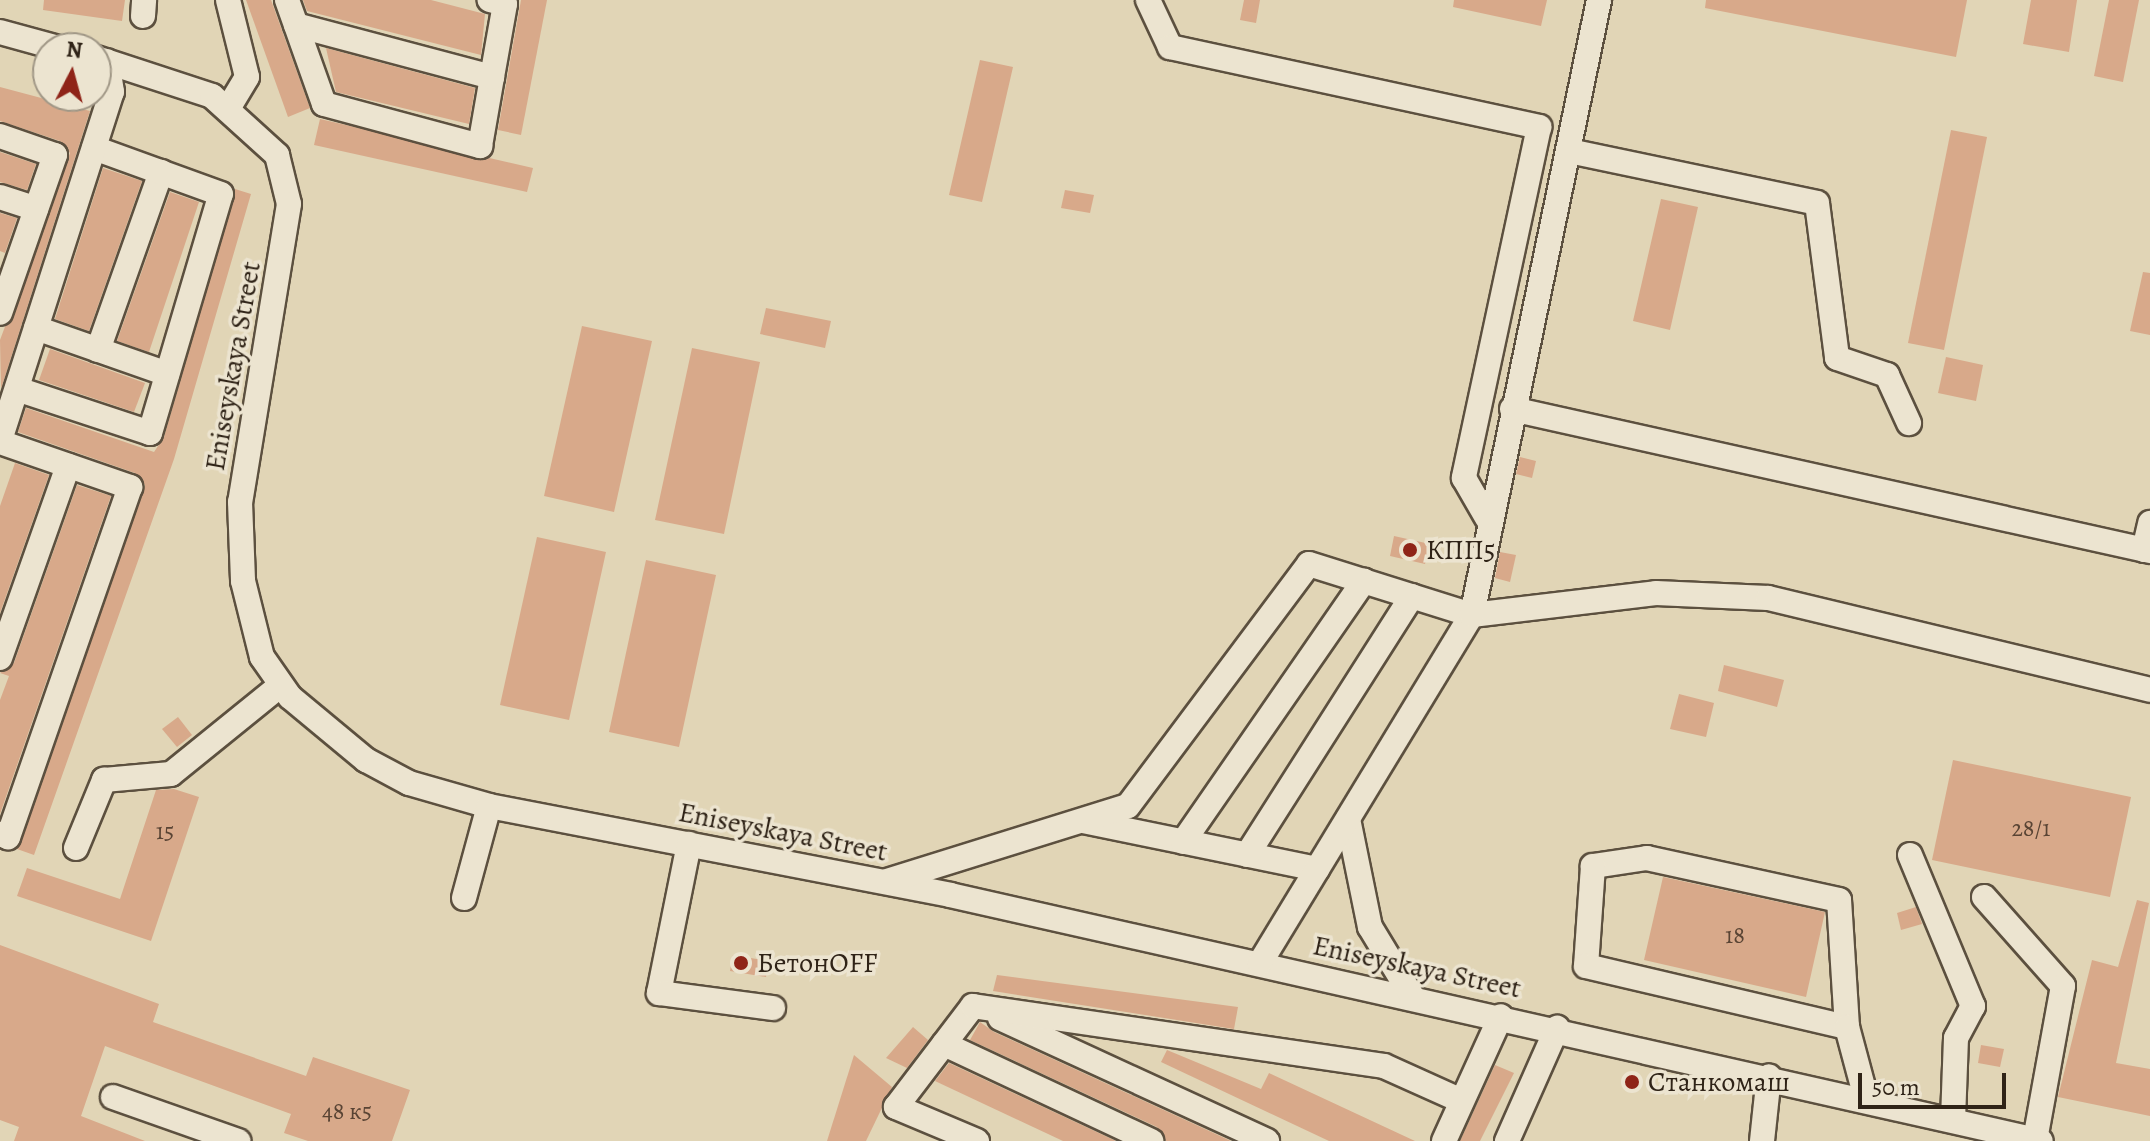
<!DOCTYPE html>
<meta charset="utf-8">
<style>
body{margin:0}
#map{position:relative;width:2150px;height:1141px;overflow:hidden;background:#e1d5b6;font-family:Alegreya,serif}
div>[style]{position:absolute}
.building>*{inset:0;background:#d8a98a}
.roads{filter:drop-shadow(2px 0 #5c503f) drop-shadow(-2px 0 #5c503f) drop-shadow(0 2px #5c503f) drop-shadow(0 -2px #5c503f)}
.minor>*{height:24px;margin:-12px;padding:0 12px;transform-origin:12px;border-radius:12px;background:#ece4d0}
.dots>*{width:22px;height:22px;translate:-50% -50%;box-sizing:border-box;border:4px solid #ece4d0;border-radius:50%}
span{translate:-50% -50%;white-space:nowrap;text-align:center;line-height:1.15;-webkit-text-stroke:7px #ece4d0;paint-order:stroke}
.number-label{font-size:24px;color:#594434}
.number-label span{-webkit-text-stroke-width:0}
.street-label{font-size:28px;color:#2f2317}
.poi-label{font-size:28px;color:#2f2317}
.left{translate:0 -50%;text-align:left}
.north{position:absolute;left:32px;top:32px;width:80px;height:80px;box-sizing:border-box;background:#ece4d0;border:2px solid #a09786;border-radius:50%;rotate:6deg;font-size:22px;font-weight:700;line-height:32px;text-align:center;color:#2f2317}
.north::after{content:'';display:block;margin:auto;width:28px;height:36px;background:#8f2418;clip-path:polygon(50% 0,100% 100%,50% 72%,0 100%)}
.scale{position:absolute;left:1858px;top:1073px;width:148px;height:36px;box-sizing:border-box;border:4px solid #2f2317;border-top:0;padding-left:10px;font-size:24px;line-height:28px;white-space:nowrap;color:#2f2317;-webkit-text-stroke:6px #ece4d0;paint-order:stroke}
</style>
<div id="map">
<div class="building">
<div style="clip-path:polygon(44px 0,125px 0,122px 21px,43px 10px)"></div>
<div style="clip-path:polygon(246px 0,271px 0,310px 108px,288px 117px)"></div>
<div style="clip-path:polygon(303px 0,431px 0,485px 14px,481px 55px,307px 11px)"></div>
<div style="clip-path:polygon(521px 0,547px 0,521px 135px,498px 130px)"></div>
<div style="clip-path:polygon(1244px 0,1260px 0,1256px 23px,1240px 20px)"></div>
<div style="clip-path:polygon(1454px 0,1547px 0,1541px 26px,1453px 7px)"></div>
<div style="clip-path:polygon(1706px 0,1967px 0,1956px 57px,1705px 8px)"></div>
<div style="clip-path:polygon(2031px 0,2077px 0,2069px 52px,2023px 44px)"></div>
<div style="clip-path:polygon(2109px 0,2139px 0,2123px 82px,2094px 76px)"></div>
<div style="clip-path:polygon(326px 48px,475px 88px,469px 124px,336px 92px)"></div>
<div style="clip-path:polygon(980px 60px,1013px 67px,982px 202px,949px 195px)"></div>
<div style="clip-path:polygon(0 87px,90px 111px,1px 389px,0 340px,70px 153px,60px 141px,0 121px)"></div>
<div style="clip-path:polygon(320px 119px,533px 168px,527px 192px,314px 145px)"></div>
<div style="clip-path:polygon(1951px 130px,1987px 137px,1944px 350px,1908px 343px)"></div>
<div style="clip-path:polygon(0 152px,36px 164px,27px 190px,0 182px)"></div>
<div style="clip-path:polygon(103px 168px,142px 181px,89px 331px,55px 319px)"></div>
<div style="clip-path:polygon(235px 189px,251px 194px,174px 459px,34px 855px,17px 849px,145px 485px,135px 473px,18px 432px,26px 408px,154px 452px,164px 437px)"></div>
<div style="clip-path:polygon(1065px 190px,1094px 195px,1090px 213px,1061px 208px)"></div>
<div style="clip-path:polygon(170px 192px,199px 202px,149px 352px,117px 341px)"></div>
<div style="clip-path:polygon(1661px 199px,1698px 207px,1670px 330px,1633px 321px)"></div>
<div style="clip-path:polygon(0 213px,17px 218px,5px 253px,0 251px)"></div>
<div style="clip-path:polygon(2143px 272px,2150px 273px,2150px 335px,2130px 331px)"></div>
<div style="clip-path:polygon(766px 308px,831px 321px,825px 348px,760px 334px)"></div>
<div style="clip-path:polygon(582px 326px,652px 341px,614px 512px,544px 496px)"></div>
<div style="clip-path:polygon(692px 348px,760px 362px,724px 534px,655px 520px)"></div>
<div style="clip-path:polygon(50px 349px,145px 383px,134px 412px,39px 380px)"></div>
<div style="clip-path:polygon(1946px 357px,1983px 365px,1976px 401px,1938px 393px)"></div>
<div style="clip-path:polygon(1520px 457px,1536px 461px,1532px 478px,1516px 474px)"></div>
<div style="clip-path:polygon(15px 463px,49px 475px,0 613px,0 506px)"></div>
<div style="clip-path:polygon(77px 485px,111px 496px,0 814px,0 700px,9px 676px,0 673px,14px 663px)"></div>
<div style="clip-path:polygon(1394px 536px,1430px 544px,1425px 564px,1390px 556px)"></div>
<div style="clip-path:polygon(537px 537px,606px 552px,569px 720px,500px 705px)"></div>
<div style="clip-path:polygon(1500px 552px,1516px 555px,1510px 582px,1495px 578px)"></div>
<div style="clip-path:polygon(646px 560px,716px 575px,679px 747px,609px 732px)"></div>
<div style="clip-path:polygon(1724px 665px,1784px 680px,1777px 707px,1718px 691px)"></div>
<div style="clip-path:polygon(1679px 694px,1714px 703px,1706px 737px,1670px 729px)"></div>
<div style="clip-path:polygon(178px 717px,192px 735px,177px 747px,162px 729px)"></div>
<div style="clip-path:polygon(1953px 760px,2131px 797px,2110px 897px,1932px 860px)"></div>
<div style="clip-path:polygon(174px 789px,199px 797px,151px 941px,17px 896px,27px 868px,120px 899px,156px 790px)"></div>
<div style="clip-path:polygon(1663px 877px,1825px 912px,1806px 997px,1644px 960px)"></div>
<div style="clip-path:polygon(2137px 900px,2149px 903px,2116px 1063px,2150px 1069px,2150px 1116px,2058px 1097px,2092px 960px,2118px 967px)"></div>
<div style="clip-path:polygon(1916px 907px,1922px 924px,1901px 930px,1897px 913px)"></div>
<div style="clip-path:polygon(0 945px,159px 1004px,153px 1022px,306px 1076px,313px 1057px,410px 1090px,392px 1141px,308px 1141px,284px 1133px,291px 1114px,105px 1046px,81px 1116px,145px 1141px,14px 1141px,19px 1127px,0 1120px)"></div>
<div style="clip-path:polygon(733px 955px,768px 961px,766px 977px,730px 971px)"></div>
<div style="clip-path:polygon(997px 975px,1238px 1007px,1234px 1029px,993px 991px)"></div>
<div style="clip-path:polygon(980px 1022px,994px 1032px,1231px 1141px,1166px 1141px,1157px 1127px,970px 1040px)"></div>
<div style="clip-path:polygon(913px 1027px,928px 1040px,907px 1068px,886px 1058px)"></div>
<div style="clip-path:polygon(1981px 1045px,2004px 1049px,2000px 1067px,1978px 1063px)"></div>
<div style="clip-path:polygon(1167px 1050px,1261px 1089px,1269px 1073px,1415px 1141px,1329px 1141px,1161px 1062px)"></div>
<div style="clip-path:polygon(854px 1055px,892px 1087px,866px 1141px,827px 1141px)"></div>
<div style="clip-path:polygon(949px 1063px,1116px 1141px,1063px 1141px,935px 1081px)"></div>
<div style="clip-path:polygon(1495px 1065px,1514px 1073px,1480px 1141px,1460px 1141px)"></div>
</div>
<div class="roads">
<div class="minor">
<div style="left:228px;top:0;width:79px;rotate:76.1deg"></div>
<div style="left:247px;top:77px;width:35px;rotate:121deg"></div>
<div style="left:287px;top:0;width:110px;rotate:70.4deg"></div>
<div style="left:324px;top:104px;width:162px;rotate:15.1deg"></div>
<div style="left:480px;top:146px;width:70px;rotate:-80.1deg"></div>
<div style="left:1148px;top:0;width:52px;rotate:64.9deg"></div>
<div style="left:1170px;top:47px;width:378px;rotate:12.2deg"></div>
<div style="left:1539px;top:127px;width:359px;rotate:102.1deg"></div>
<div style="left:1464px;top:478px;width:46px;rotate:60.1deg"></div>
<div style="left:143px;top:16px;width:16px;rotate:-86deg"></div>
<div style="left:296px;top:25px;width:203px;rotate:14.9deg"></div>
<div style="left:492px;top:77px;width:74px;rotate:-79.9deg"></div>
<div style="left:505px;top:4px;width:16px;rotate:-165deg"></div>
<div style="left:0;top:32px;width:60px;rotate:15.4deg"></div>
<div style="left:96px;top:58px;width:122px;rotate:18.1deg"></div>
<div style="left:212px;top:96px;width:88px;rotate:42.2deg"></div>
<div style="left:277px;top:155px;width:50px;rotate:76.2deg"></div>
<div style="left:289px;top:204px;width:302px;rotate:99.3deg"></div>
<div style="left:240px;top:502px;width:79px;rotate:87.8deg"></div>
<div style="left:243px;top:581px;width:78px;rotate:76deg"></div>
<div style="left:262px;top:657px;width:49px;rotate:55deg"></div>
<div style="left:290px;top:697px;width:99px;rotate:39.7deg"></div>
<div style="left:366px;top:760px;width:49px;rotate:28.1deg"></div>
<div style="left:409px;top:783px;width:83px;rotate:16deg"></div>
<div style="left:489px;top:806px;width:470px;rotate:10.9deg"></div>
<div style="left:950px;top:895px;width:1118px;rotate:12.71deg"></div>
<div style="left:0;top:136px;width:58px;rotate:19.1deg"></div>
<div style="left:55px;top:155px;width:167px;rotate:109.2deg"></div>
<div style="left:1569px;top:151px;width:253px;rotate:11.8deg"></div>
<div style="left:1817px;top:203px;width:156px;rotate:82.6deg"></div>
<div style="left:1837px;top:358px;width:53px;rotate:18.8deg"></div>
<div style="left:1887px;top:375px;width:53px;rotate:65.4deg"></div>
<div style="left:0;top:197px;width:38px;rotate:18deg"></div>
<div style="left:36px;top:328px;width:139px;rotate:19.3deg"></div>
<div style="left:98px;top:350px;width:189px;rotate:-70.5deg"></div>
<div style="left:17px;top:389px;width:140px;rotate:18.3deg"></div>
<div style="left:150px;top:433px;width:249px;rotate:-73.5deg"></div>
<div style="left:221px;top:194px;width:135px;rotate:-160.1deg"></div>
<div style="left:1512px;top:409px;width:654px;rotate:12.55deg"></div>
<div style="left:0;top:440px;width:366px;rotate:-72.2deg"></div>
<div style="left:112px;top:92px;width:31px;rotate:-99deg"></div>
<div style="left:0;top:442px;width:138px;rotate:19.1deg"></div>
<div style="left:130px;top:487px;width:371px;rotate:109.2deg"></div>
<div style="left:8px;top:837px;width:9px;rotate:-159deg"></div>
<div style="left:2144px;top:550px;width:28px;rotate:-77deg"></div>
<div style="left:0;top:658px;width:204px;rotate:-70.5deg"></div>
<div style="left:1348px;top:819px;width:110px;rotate:78.5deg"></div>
<div style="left:1370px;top:927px;width:81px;rotate:58.7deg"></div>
<div style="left:1083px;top:821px;width:239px;rotate:11.6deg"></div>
<div style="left:1183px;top:842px;width:318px;rotate:-55.3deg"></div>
<div style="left:689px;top:844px;width:152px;rotate:101.4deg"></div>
<div style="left:659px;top:993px;width:115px;rotate:7.5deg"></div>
<div style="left:76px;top:848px;width:74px;rotate:-67.6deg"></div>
<div style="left:104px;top:780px;width:67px;rotate:-5.1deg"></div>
<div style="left:171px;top:774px;width:141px;rotate:-39deg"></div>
<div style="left:1247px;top:855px;width:307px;rotate:-57.5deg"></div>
<div style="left:1910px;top:855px;width:164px;rotate:67.4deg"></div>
<div style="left:1973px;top:1006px;width:36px;rotate:118deg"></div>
<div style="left:1956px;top:1038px;width:82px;rotate:92.1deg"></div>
<div style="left:887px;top:881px;width:252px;rotate:-17.3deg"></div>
<div style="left:1128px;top:806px;width:302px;rotate:-53.2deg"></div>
<div style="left:1309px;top:564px;width:171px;rotate:17.4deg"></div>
<div style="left:1472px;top:615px;width:185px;rotate:-6.8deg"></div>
<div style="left:1656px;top:593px;width:112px;rotate:2.6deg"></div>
<div style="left:1768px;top:598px;width:393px;rotate:13.5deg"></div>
<div style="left:1984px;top:897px;width:119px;rotate:48.4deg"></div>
<div style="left:2063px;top:986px;width:157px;rotate:100.3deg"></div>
<div style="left:464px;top:898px;width:95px;rotate:-74.8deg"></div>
<div style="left:1260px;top:963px;width:407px;rotate:-58.7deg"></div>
<div style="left:1472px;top:615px;width:628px;rotate:-78.33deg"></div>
<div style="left:1000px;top:1018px;width:294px;rotate:24.7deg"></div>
<div style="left:1847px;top:1027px;width:127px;rotate:-93.6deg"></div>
<div style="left:1839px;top:900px;width:197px;rotate:-167.7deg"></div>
<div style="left:1647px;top:858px;width:55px;rotate:171.6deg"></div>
<div style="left:1593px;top:866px;width:100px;rotate:94deg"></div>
<div style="left:1586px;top:966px;width:268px;rotate:13.2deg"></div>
<div style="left:1847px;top:1027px;width:73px;rotate:75deg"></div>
<div style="left:944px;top:1044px;width:229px;rotate:25.1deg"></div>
<div style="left:113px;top:1097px;width:133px;rotate:19.4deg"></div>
<div style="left:977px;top:1141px;width:88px;rotate:-157.2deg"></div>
<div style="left:896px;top:1107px;width:127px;rotate:-52.7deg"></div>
<div style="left:973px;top:1006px;width:415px;rotate:8.3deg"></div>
<div style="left:1384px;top:1066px;width:85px;rotate:24.2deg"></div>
<div style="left:1444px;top:1141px;width:137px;rotate:-65.5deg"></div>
<div style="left:1507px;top:1141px;width:124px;rotate:-66.1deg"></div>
<div style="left:1762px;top:1141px;width:65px;rotate:-83.9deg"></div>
</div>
</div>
<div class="dots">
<div style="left:1410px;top:550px;background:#8f2418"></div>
<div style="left:741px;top:963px;background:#8f2418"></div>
<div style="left:1632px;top:1082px;background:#8f2418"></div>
</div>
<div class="number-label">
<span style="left:2031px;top:829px">28/1</span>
<span style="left:165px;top:832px">15</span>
<span style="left:1735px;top:936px">18</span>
<span style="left:347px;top:1112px">48 к5</span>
</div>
<div class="street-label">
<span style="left:233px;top:366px;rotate:-80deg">Eniseyskaya Street</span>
<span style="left:783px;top:832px;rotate:11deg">Eniseyskaya Street</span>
<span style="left:1417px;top:967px;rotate:12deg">Eniseyskaya Street</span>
</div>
<div class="poi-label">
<span class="left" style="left:1426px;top:550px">КПП5</span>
<span class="left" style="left:757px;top:963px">БетонOFF</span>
<span class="left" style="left:1648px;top:1082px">Станкомаш</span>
</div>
<div class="north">N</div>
<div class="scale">50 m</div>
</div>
